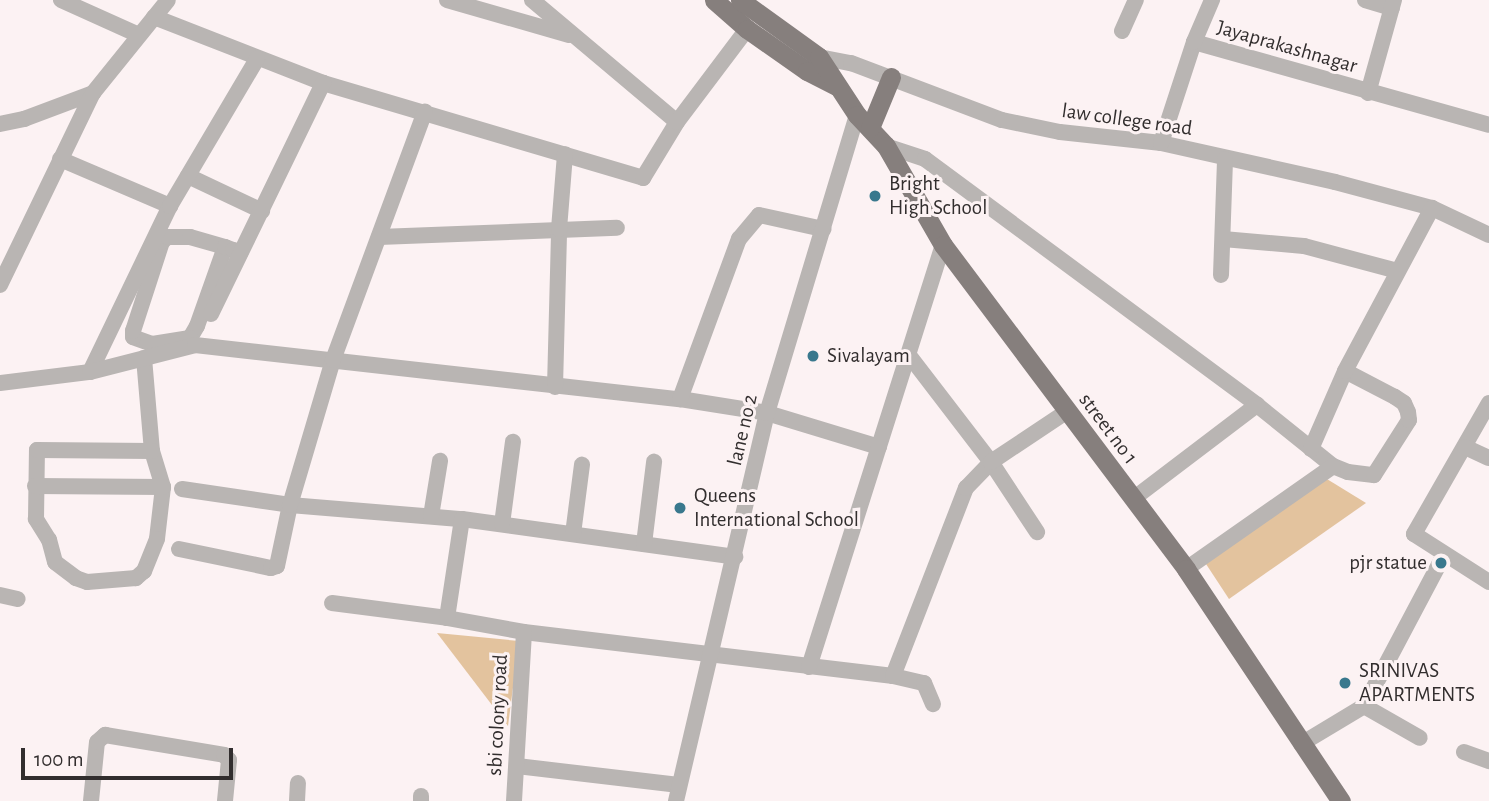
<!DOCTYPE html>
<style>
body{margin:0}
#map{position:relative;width:1489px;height:801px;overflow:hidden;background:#fcf2f3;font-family:"Alegreya Sans",sans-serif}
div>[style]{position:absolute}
.green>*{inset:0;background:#e3c39e}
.minor>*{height:16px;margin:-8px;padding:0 8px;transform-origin:8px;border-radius:8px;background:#b9b5b3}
.major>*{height:19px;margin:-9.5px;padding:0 9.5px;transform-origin:9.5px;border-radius:9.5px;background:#867f7d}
.dots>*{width:19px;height:19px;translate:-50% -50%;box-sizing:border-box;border:4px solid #fcf2f3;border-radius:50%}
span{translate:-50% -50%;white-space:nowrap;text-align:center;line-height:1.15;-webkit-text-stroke:6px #fcf2f3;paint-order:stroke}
.street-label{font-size:21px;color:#322e2e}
.poi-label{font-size:21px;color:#322e2e}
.left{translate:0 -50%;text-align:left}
.right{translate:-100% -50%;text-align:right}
.scale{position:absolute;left:21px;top:748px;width:212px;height:32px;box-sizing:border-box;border:4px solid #322e2e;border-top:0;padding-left:9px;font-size:21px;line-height:24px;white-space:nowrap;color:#322e2e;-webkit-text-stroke:5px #fcf2f3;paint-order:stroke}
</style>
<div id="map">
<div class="green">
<div style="clip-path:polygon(1322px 476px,1366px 503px,1229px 599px,1206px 564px)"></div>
<div style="clip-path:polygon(437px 633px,519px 641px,508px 726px)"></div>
</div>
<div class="minor">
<div style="left:61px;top:0;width:85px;rotate:24.2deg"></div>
<div style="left:447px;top:0;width:127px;rotate:16deg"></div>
<div style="left:532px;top:0;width:189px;rotate:40.1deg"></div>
<div style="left:1365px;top:0;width:28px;rotate:17deg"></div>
<div style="left:154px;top:17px;width:181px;rotate:21.3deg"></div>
<div style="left:323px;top:83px;width:334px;rotate:16.5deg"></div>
<div style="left:643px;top:178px;width:66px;rotate:-58.7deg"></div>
<div style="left:677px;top:122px;width:116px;rotate:-53deg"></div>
<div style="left:1122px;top:31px;width:34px;rotate:-66deg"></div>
<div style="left:1194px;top:42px;width:306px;rotate:15.7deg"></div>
<div style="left:814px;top:63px;width:8px;rotate:-50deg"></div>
<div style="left:819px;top:57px;width:33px;rotate:11deg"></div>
<div style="left:851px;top:63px;width:161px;rotate:20.7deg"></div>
<div style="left:1002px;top:120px;width:59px;rotate:11.7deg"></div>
<div style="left:1060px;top:132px;width:102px;rotate:6.2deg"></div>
<div style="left:1161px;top:143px;width:178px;rotate:12.6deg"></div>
<div style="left:1335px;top:182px;width:100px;rotate:15deg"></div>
<div style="left:1432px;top:208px;width:63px;rotate:25.3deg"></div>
<div style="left:1368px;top:93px;width:97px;rotate:-74.4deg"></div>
<div style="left:0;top:124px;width:25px;rotate:-12deg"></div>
<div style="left:24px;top:119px;width:74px;rotate:-20.6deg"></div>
<div style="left:1161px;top:143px;width:106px;rotate:-71.9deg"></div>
<div style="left:1194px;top:42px;width:46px;rotate:-66.8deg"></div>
<div style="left:886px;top:146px;width:41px;rotate:18.4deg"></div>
<div style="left:925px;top:159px;width:413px;rotate:36.5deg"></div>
<div style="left:1257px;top:405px;width:97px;rotate:38.8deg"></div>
<div style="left:1333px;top:466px;width:16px;rotate:22deg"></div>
<div style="left:1348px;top:472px;width:26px;rotate:7deg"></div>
<div style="left:1374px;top:475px;width:65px;rotate:-57.5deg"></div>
<div style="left:1409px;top:420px;width:8px;rotate:-97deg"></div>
<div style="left:1408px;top:412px;width:10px;rotate:-114deg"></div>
<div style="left:1404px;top:403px;width:11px;rotate:-146deg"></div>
<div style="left:1395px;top:397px;width:56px;rotate:-152.5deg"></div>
<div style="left:60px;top:159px;width:120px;rotate:23.1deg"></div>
<div style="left:188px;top:176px;width:82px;rotate:25.3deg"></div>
<div style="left:379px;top:237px;width:238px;rotate:-2.2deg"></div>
<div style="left:1223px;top:239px;width:81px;rotate:4.9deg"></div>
<div style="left:1304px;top:246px;width:96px;rotate:15deg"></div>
<div style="left:225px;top:247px;width:84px;rotate:109.5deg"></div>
<div style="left:197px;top:326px;width:14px;rotate:120deg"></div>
<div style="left:190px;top:338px;width:38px;rotate:171deg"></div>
<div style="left:152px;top:344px;width:20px;rotate:-160deg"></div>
<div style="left:133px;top:337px;width:6px;rotate:-90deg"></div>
<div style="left:133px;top:331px;width:94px;rotate:-72deg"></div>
<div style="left:162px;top:242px;width:7px;rotate:-45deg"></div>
<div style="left:167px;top:237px;width:23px"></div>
<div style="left:190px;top:237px;width:36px;rotate:16deg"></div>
<div style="left:225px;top:247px;width:9px;rotate:21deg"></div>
<div style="left:233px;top:250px;width:8px;rotate:14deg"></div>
<div style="left:1221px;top:275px;width:116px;rotate:-88deg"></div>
<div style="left:0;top:285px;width:213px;rotate:-64.2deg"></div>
<div style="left:93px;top:93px;width:119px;rotate:-51.1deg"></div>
<div style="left:211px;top:314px;width:257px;rotate:-64.1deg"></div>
<div style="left:908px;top:354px;width:136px;rotate:52.5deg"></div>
<div style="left:991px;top:462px;width:84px;rotate:56.7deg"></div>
<div style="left:144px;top:358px;width:93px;rotate:85.1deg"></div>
<div style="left:152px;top:451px;width:38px;rotate:73deg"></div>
<div style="left:163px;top:487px;width:52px;rotate:96.6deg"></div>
<div style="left:157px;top:539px;width:35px;rotate:112deg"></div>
<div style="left:144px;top:571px;width:11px;rotate:139deg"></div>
<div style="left:136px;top:578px;width:49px;rotate:175.3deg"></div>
<div style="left:87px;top:582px;width:12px;rotate:-160deg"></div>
<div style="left:76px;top:578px;width:26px;rotate:-143deg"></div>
<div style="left:55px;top:562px;width:23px;rotate:-105deg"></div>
<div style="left:49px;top:540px;width:25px;rotate:-122deg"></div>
<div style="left:36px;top:519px;width:69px;rotate:-89.2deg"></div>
<div style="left:37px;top:450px;width:115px;rotate:0.5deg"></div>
<div style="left:90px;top:372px;width:184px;rotate:-64.3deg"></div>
<div style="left:170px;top:206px;width:171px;rotate:-59.4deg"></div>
<div style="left:0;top:383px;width:91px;rotate:-7deg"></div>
<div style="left:90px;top:372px;width:108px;rotate:-14.4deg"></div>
<div style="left:195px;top:345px;width:488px;rotate:6.4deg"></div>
<div style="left:680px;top:399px;width:88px;rotate:9.1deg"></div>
<div style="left:767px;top:413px;width:117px;rotate:16.9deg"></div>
<div style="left:555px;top:387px;width:158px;rotate:-88.5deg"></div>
<div style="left:559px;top:229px;width:75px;rotate:-85.4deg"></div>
<div style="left:680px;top:399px;width:171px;rotate:-69.8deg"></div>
<div style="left:739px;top:239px;width:31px;rotate:-50deg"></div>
<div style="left:759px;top:215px;width:66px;rotate:12.3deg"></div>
<div style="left:1489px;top:403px;width:151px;rotate:119.8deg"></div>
<div style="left:1414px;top:534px;width:89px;rotate:32.6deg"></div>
<div style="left:1465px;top:447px;width:26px;rotate:25deg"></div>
<div style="left:1311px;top:449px;width:85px;rotate:-66.4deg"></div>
<div style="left:1345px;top:371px;width:185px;rotate:-61.9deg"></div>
<div style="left:35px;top:486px;width:128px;rotate:0.4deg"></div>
<div style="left:182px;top:489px;width:109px;rotate:8.4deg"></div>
<div style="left:290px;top:505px;width:173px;rotate:4.7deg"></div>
<div style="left:462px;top:519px;width:276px;rotate:7.9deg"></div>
<div style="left:1133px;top:499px;width:156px;rotate:-37.2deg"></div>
<div style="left:431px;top:516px;width:56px;rotate:-80.7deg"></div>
<div style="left:502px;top:524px;width:83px;rotate:-82.4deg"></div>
<div style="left:573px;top:534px;width:70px;rotate:-82.6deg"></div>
<div style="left:644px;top:544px;width:83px;rotate:-83deg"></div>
<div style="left:179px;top:549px;width:94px;rotate:11.7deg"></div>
<div style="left:271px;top:568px;width:6px;rotate:-18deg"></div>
<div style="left:277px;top:566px;width:62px;rotate:-78deg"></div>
<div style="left:290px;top:505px;width:151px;rotate:-73.5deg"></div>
<div style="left:333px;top:360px;width:265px;rotate:-69.7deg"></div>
<div style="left:1186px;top:569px;width:179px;rotate:-35deg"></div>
<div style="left:0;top:595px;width:18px;rotate:13deg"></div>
<div style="left:332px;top:603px;width:116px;rotate:7.4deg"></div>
<div style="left:447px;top:618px;width:78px;rotate:10.3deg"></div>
<div style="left:524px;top:632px;width:372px;rotate:6.8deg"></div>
<div style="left:893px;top:676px;width:32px;rotate:13deg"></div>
<div style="left:924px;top:683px;width:23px;rotate:67deg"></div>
<div style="left:447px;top:618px;width:100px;rotate:-81.4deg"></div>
<div style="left:809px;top:667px;width:443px;rotate:-72.4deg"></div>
<div style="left:893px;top:676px;width:202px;rotate:-68.8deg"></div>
<div style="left:966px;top:488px;width:36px;rotate:-46deg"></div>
<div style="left:991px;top:462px;width:90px;rotate:-33.7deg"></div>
<div style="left:1364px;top:706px;width:64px;rotate:29.7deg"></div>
<div style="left:1301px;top:744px;width:74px;rotate:-31.1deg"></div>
<div style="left:1364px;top:706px;width:171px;rotate:-62.1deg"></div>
<div style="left:1464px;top:752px;width:27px;rotate:20deg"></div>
<div style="left:517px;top:766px;width:163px;rotate:6.7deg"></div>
<div style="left:91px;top:801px;width:59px;rotate:-84.2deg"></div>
<div style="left:97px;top:742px;width:11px;rotate:-41deg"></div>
<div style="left:105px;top:735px;width:121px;rotate:9.5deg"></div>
<div style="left:224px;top:755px;width:7px;rotate:45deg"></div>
<div style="left:229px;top:760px;width:41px;rotate:95.6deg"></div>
<div style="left:297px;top:801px;width:18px;rotate:-87deg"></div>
<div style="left:421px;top:801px;width:5px;rotate:-90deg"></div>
<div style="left:514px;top:801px;width:169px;rotate:-86.6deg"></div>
<div style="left:676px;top:801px;width:399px;rotate:-76.8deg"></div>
<div style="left:767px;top:413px;width:311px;rotate:-73.2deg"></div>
</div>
<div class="major">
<div style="left:714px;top:0;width:44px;rotate:41.3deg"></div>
<div style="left:747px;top:29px;width:73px;rotate:35deg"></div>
<div style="left:807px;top:71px;width:33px;rotate:27deg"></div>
<div style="left:740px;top:0;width:97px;rotate:35.8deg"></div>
<div style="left:819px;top:57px;width:69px;rotate:56.8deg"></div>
<div style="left:857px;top:115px;width:42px;rotate:46.9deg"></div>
<div style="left:886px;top:146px;width:114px;rotate:60.1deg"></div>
<div style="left:943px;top:245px;width:405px;rotate:53.1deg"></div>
<div style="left:1186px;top:569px;width:279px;rotate:56.3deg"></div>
<div style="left:870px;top:128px;width:55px;rotate:-67.6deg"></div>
</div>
<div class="dots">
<div style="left:875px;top:196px;background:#39788d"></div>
<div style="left:813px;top:356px;background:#39788d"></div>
<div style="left:680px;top:508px;background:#39788d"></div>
<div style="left:1441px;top:563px;background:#39788d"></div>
<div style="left:1345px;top:683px;background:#39788d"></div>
</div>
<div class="street-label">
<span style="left:1287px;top:47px;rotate:16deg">Jayaprakashnagar</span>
<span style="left:1127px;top:120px;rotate:8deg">law college road</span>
<span style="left:1108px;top:429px;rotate:53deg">street no 1</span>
<span style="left:743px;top:430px;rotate:-77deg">lane no 2</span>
<span style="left:498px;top:715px;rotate:-87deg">sbi colony road</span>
</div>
<div class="poi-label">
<span class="left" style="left:889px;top:196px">Bright<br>High School</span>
<span class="left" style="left:827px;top:356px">Sivalayam</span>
<span class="left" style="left:694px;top:508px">Queens<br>International School</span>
<span class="right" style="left:1427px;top:563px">pjr statue</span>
<span class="left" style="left:1359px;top:683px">SRINIVAS<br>APARTMENTS</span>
</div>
<div class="scale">100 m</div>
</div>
